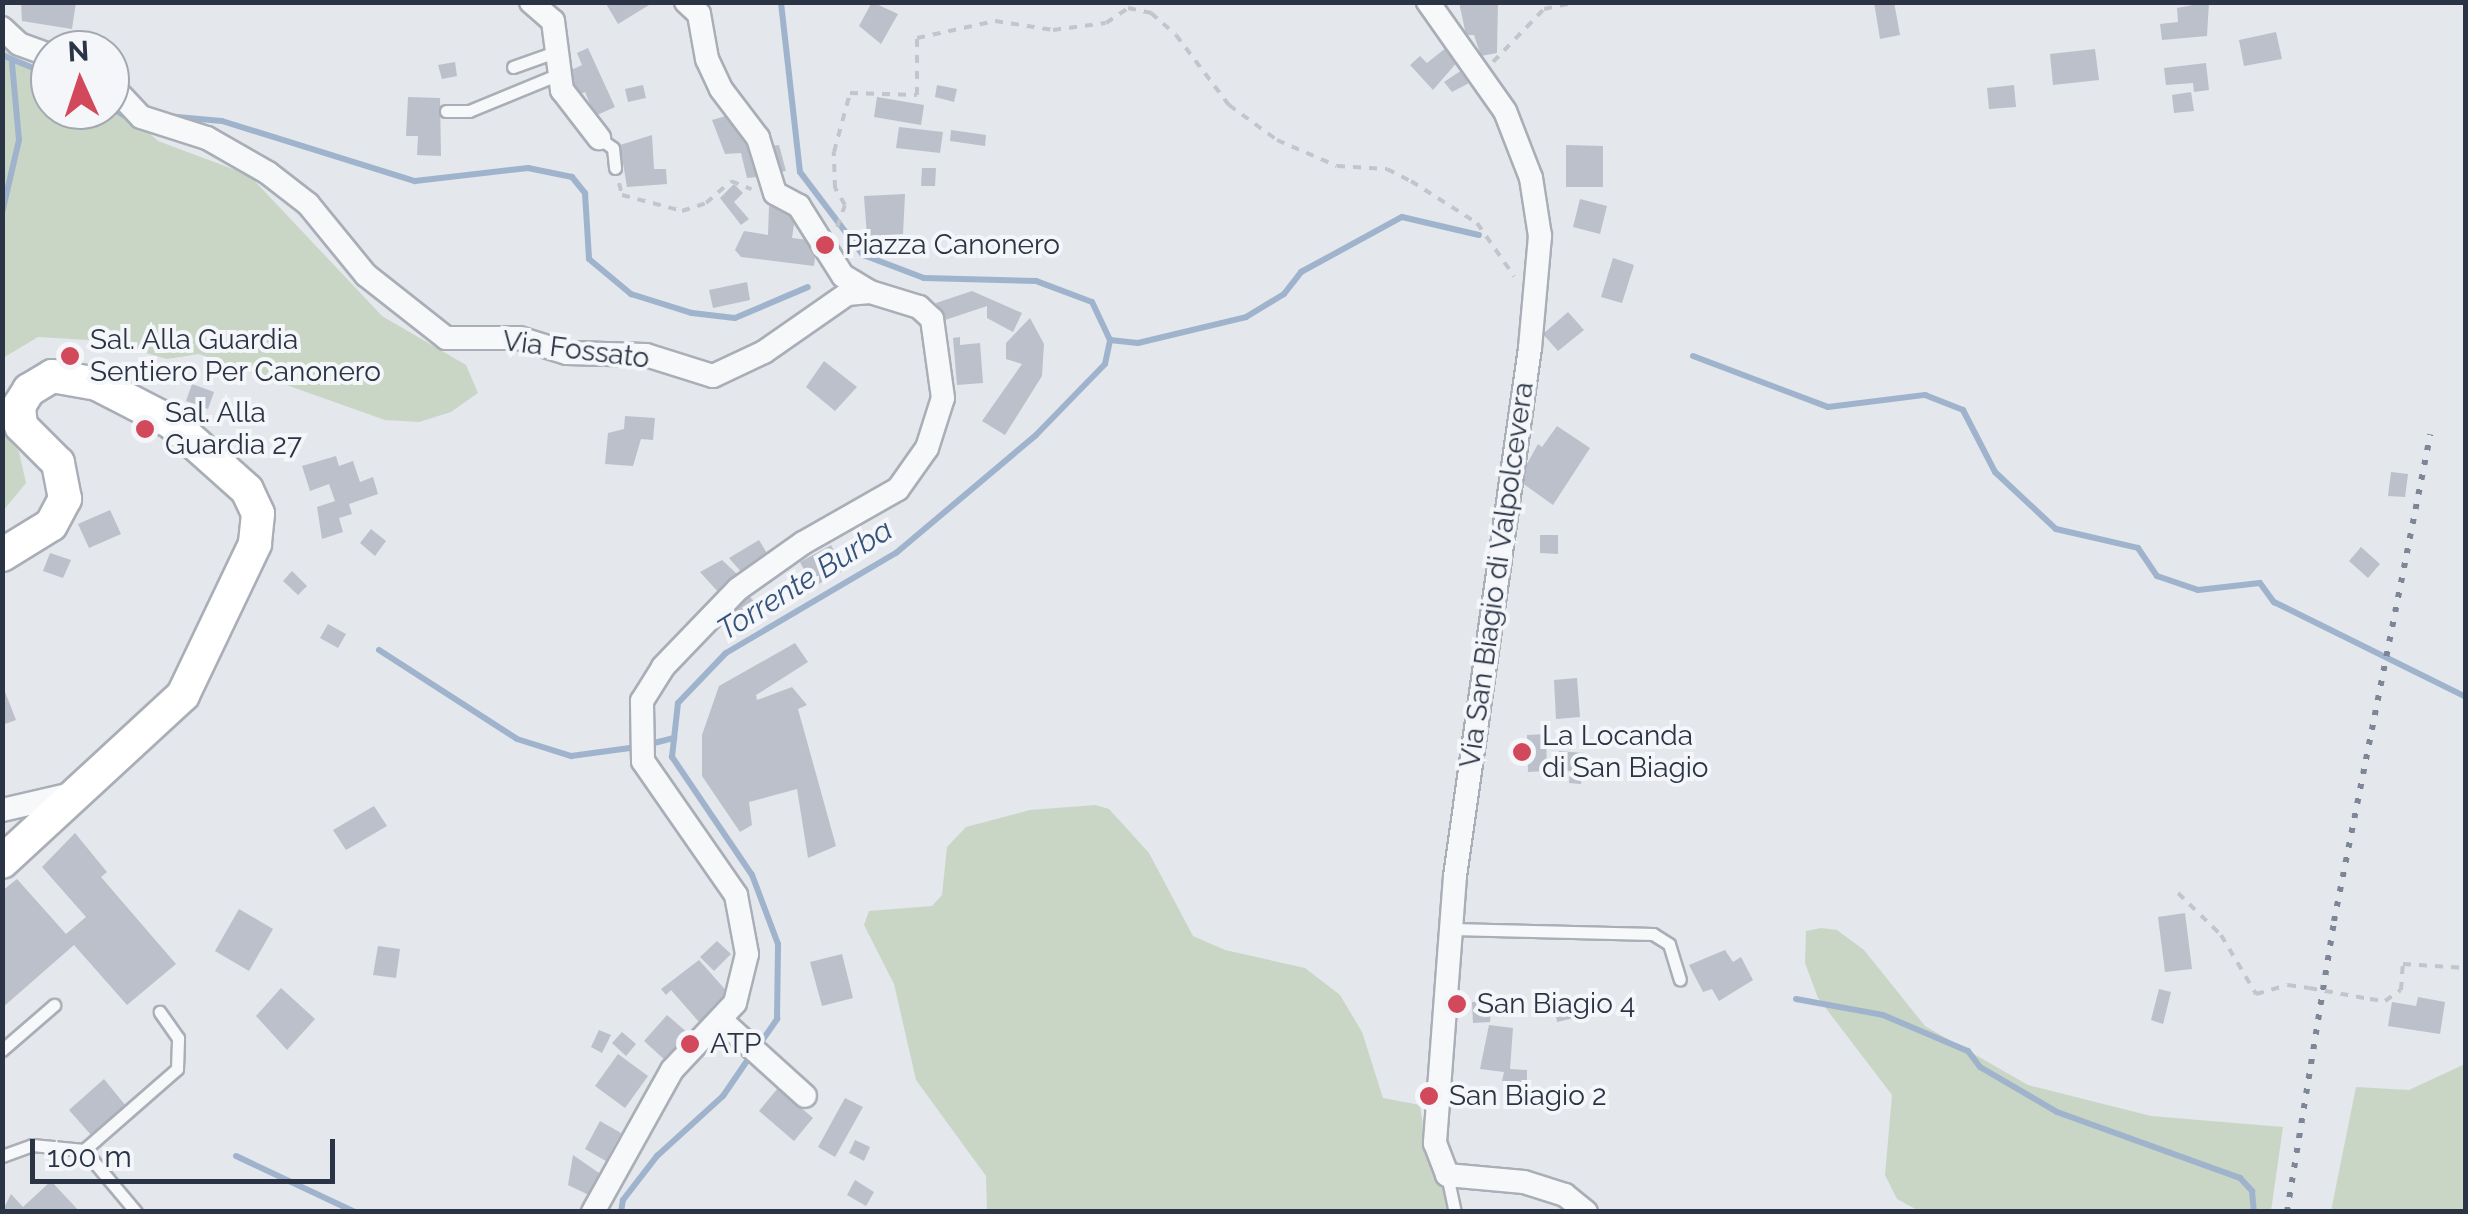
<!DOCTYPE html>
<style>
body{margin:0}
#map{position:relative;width:2468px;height:1214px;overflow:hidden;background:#e4e7ec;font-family:Raleway,sans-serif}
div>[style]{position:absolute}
.green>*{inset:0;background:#c9d6c5}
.stream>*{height:6px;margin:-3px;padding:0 3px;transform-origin:3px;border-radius:3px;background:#9fb4cc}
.building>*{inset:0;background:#bbc0ca}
.path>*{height:4px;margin-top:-2px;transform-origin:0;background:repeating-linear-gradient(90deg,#c2c5cb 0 8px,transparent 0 16px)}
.roads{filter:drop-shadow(2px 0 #a9aeb7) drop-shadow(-2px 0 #a9aeb7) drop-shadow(0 2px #a9aeb7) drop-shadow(0 -2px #a9aeb7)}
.service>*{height:11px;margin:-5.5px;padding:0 5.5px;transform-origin:5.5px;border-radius:5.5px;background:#f7f8fa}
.minor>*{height:22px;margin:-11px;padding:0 11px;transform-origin:11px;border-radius:11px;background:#f7f8fa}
.secondary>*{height:32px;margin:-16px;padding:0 16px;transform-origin:16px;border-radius:16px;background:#fff}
.rail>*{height:6px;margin-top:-3px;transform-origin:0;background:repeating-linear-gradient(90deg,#7d8696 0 5px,transparent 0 15px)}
.path-bridge>*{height:4px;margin-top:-2px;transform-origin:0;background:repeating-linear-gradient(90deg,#c2c5cb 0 8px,transparent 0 16px)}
.dots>*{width:28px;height:28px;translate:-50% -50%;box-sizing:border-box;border:5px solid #f4f6f9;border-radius:50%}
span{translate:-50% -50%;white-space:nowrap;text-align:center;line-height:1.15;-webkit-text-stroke:8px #f4f6f9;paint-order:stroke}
.poi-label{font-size:28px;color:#2b3445}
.left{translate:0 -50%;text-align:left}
.street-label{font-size:28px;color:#2b3445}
.water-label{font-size:30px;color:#34527a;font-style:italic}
.frame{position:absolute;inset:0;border:5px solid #2b3445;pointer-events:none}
.north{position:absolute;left:30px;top:30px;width:100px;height:100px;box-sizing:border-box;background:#f4f6f9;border:2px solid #a4a8b1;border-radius:50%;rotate:357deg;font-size:28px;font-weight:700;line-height:40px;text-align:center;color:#2b3445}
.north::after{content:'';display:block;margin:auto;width:35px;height:45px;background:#d1495b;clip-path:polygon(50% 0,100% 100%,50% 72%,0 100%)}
.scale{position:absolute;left:30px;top:1139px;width:305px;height:45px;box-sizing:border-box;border:5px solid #2b3445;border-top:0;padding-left:12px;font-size:30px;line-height:35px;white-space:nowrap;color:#2b3445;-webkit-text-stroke:8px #f4f6f9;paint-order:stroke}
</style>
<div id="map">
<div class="green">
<div style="clip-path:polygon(2px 48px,23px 66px,50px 73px,50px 110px,110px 110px,110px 98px,158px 141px,249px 175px,382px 316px,466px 365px,478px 393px,451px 412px,419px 422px,385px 420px,199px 354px,167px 359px,104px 341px,38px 337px,3px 358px)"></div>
<div style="clip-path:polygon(2px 429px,19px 452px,26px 483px,3px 511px)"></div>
<div style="clip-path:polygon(1095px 805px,1109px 809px,1149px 853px,1193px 936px,1225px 950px,1305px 968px,1340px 995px,1362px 1032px,1383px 1098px,1420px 1105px,1428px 1161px,1445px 1187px,1449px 1211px,987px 1211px,986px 1176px,916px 1080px,894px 984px,864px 925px,869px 911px,932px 906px,942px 895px,947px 847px,966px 827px,1030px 810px)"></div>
<div style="clip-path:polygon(1821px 928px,1837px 930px,1864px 950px,1925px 1026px,2028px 1085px,2151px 1116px,2283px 1127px,2271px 1211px,1921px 1212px,1897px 1199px,1885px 1175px,1892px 1095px,1818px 998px,1805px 963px,1806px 931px)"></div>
<div style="clip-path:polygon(2465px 1064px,2465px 1211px,2331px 1211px,2356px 1087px,2409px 1090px)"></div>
</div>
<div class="stream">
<div style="left:2px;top:55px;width:52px;rotate:22.6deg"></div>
<div style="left:110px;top:107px;width:29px;rotate:31deg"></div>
<div style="left:166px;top:116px;width:56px;rotate:5.1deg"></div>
<div style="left:222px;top:121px;width:202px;rotate:17.3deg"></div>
<div style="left:415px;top:181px;width:114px;rotate:-6.6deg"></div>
<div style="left:528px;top:168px;width:45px;rotate:11.6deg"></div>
<div style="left:572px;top:177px;width:21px;rotate:51deg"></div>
<div style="left:585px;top:193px;width:66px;rotate:86.5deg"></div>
<div style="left:589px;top:259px;width:55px;rotate:39.8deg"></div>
<div style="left:631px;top:294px;width:64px;rotate:17.3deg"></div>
<div style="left:692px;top:313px;width:43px;rotate:6.6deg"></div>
<div style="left:735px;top:318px;width:79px;rotate:-23deg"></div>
<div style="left:2px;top:213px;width:75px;rotate:-76.9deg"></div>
<div style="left:19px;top:140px;width:77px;rotate:-95.2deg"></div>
<div style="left:1110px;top:340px;width:28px;rotate:6deg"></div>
<div style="left:1138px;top:343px;width:111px;rotate:-13.5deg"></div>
<div style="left:1246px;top:317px;width:44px;rotate:-31.2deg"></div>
<div style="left:1284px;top:294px;width:28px;rotate:-52deg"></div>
<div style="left:1301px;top:272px;width:115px;rotate:-28.6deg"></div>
<div style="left:1402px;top:217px;width:79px;rotate:13.2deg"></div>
<div style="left:1693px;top:356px;width:144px;rotate:20.7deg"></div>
<div style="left:1828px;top:407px;width:98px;rotate:-7.1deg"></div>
<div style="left:1925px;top:395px;width:41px;rotate:21.5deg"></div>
<div style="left:1963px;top:410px;width:70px;rotate:62.7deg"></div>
<div style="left:1995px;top:472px;width:83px;rotate:43.1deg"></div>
<div style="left:2056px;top:529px;width:84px;rotate:13deg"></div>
<div style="left:2138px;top:548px;width:34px;rotate:56deg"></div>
<div style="left:2157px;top:576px;width:43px;rotate:18.9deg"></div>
<div style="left:2198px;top:590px;width:62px;rotate:-6.4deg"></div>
<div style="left:2260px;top:583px;width:24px;rotate:54deg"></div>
<div style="left:2274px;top:602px;width:214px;rotate:26.3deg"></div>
<div style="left:379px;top:650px;width:164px;rotate:32.8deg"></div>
<div style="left:517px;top:739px;width:57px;rotate:17.5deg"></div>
<div style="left:571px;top:756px;width:67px;rotate:-7.8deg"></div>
<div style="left:650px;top:744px;width:25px;rotate:-14deg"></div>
<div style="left:1796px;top:999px;width:88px;rotate:10.4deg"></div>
<div style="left:1883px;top:1015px;width:92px;rotate:23deg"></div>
<div style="left:1968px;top:1051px;width:20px;rotate:53deg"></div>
<div style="left:1980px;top:1067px;width:89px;rotate:30.3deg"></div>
<div style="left:2057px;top:1112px;width:195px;rotate:19.8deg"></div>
<div style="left:2240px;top:1178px;width:18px;rotate:47deg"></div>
<div style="left:2252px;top:1191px;width:21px;rotate:85deg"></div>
<div style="left:759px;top:1045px;width:32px;rotate:-55deg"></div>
<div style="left:777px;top:1019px;width:75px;rotate:-89.2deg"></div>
<div style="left:778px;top:944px;width:74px;rotate:-110.6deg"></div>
<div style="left:752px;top:875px;width:143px;rotate:-124.1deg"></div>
<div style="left:672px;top:757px;width:54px;rotate:-83.7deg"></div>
<div style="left:678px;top:703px;width:69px;rotate:-46.2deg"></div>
<div style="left:726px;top:653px;width:197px;rotate:-30.5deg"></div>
<div style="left:896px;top:553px;width:183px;rotate:-40.1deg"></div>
<div style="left:1036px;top:435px;width:99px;rotate:-45.8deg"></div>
<div style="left:1105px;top:364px;width:25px;rotate:-78deg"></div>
<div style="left:1110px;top:340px;width:42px;rotate:-115.3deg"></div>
<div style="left:1092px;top:302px;width:60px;rotate:-159.4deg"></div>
<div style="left:1036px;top:281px;width:112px;rotate:-178.5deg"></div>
<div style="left:924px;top:278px;width:65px;rotate:-159.3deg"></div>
<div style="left:863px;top:255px;width:104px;rotate:-127.2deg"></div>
<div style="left:800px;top:172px;width:171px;rotate:-96.4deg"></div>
<div style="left:236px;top:1156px;width:132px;rotate:25.2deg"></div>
<div style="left:621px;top:1212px;width:12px;rotate:-81deg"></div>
<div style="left:623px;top:1200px;width:56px;rotate:-52.3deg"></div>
<div style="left:657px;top:1156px;width:89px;rotate:-42.3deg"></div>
<div style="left:723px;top:1096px;width:50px;rotate:-55.7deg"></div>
</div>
<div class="building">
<div style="clip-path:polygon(21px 2px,76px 2px,72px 29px,22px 21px)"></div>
<div style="clip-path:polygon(605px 2px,654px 2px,618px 24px)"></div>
<div style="clip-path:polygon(872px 2px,898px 14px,881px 44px,859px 26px)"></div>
<div style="clip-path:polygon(1459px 2px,1498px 2px,1497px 53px,1481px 56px,1474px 35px,1466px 35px)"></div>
<div style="clip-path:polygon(1874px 2px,1894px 2px,1900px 35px,1880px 39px)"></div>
<div style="clip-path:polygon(2209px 2px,2207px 36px,2162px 40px,2160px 24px,2178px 22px,2177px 8px)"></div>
<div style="clip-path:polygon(2276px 32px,2282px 59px,2244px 66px,2239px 40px)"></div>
<div style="clip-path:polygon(1447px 47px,1459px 60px,1433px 90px,1410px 65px,1420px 56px,1427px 63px)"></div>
<div style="clip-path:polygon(588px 48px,615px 107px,595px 116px,585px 92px,572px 98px,567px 72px,582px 65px,577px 53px)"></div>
<div style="clip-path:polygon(2095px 49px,2099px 80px,2053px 85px,2050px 54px)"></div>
<div style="clip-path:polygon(455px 62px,457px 76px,442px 79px,438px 65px)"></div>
<div style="clip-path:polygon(2206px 63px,2209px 90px,2194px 92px,2193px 83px,2166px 85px,2164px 68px)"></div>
<div style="clip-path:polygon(1462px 70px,1471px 82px,1452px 92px,1444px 82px)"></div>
<div style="clip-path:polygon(643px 85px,646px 98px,628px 102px,625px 89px)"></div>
<div style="clip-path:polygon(937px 85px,957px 89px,954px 102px,935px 97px)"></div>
<div style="clip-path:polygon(2014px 85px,2016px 107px,1989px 109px,1987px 88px)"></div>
<div style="clip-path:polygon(2191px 92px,2194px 111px,2174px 113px,2172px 95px)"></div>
<div style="clip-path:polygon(408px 97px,440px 98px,441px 156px,417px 155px,418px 136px,406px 136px)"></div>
<div style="clip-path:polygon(877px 97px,924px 105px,921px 125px,874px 117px)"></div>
<div style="clip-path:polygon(726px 116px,746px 138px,758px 177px,747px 178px,741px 153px,725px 154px,712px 120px)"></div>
<div style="clip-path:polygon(899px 127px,943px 132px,940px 153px,896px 148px)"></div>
<div style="clip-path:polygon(951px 130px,986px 135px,985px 146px,950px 141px)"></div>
<div style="clip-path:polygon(652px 135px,654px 169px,666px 169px,667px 184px,627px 187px,620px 145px)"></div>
<div style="clip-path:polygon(779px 145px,786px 171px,774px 173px,770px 146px)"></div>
<div style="clip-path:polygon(1566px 145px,1603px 146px,1603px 187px,1566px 187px)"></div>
<div style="clip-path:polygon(922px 168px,936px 168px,935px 186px,921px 186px)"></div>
<div style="clip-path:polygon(734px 184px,743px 193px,734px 202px,749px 219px,741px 225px,720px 198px)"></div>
<div style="clip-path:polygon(905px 194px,903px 234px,867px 236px,864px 196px)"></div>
<div style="clip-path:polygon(1580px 199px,1607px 206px,1600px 234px,1573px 227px)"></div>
<div style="clip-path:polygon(769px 206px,796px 211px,792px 238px,817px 241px,814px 266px,741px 257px,735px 250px,744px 231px,768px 235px)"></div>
<div style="clip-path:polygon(1613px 258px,1634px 265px,1622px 303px,1601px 297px)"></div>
<div style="clip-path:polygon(747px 282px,750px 300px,713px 308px,709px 290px)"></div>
<div style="clip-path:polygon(972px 291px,1022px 313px,1013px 332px,987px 318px,987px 306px,942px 321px,936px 303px)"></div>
<div style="clip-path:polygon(1568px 312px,1584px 330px,1558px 351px,1543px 334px)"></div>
<div style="clip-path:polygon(1030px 318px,1044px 344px,1042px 376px,1005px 435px,982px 421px,1022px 364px,1006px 359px,1006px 343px)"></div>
<div style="clip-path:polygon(960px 337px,960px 345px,980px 343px,983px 383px,957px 385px,953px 338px)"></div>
<div style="clip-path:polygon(824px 361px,857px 387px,835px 411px,806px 387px)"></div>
<div style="clip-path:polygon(192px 384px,214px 392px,208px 409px,186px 401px)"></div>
<div style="clip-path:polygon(625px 416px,655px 418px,653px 440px,641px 439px,633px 466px,605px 464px,608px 433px,624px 429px)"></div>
<div style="clip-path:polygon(1557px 426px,1590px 448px,1553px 505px,1518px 480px,1538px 444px,1542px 447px)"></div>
<div style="clip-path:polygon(336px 456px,339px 466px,353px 461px,360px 482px,373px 477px,378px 494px,349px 504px,352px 514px,339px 518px,343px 532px,322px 539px,317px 507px,335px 501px,329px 484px,310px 491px,302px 466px)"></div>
<div style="clip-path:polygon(2391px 472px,2408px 474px,2405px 497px,2388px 496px)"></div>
<div style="clip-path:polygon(110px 510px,121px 534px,89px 548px,78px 524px)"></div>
<div style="clip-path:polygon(371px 529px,386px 541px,375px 556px,360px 543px)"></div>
<div style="clip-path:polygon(1540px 535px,1558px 535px,1558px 554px,1540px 553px)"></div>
<div style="clip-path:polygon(759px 540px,768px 555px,743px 574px,729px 558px)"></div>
<div style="clip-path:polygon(831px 545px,844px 570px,813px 587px,800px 562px)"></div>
<div style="clip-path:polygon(2361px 547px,2380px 564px,2368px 578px,2349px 561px)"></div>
<div style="clip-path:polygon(50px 553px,71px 560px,63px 578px,43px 571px)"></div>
<div style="clip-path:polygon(722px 560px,738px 575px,719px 593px,700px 572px)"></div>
<div style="clip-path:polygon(292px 571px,307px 586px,298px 595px,283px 581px)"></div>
<div style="clip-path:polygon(745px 592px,754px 601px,737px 618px,728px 609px)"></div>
<div style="clip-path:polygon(328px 624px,346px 634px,338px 648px,320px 638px)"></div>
<div style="clip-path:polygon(795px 643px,808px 662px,756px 695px,757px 700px,792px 687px,807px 705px,798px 709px,836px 846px,808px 858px,797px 789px,749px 802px,752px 825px,740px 832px,702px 776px,702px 735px,719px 686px)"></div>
<div style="clip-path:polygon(1577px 678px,1580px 717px,1556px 719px,1554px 680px)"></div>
<div style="clip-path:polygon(2px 684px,16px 720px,2px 725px)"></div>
<div style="clip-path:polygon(1546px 734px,1547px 771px,1528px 772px,1527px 735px)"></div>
<div style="clip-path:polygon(1559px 751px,1584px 753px,1581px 784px,1569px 783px,1570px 771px,1558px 770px)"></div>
<div style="clip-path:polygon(374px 806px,387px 826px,346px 850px,333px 830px)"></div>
<div style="clip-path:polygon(75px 833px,107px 872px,101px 877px,176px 964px,127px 1005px,74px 945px,2px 1008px,2px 891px,17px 879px,66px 934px,86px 917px,42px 867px)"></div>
<div style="clip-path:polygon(239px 909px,273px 929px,249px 971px,215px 951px)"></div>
<div style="clip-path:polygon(2185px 913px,2192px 969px,2165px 972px,2158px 917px)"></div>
<div style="clip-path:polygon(717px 941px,731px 954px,714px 971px,700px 957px)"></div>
<div style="clip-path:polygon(378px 946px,400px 949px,396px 978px,373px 975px)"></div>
<div style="clip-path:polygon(1725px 950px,1733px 962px,1741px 957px,1753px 980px,1719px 1001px,1712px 989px,1703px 992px,1689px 965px)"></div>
<div style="clip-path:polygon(842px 954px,853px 998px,822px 1006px,810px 962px)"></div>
<div style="clip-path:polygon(699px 960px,730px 995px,699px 1022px,671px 990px,666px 995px,661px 989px)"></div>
<div style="clip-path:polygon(281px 988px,315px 1019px,287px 1050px,256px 1016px)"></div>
<div style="clip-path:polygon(2159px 989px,2171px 992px,2163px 1024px,2151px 1020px)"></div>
<div style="clip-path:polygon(2418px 997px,2445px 1002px,2440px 1034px,2388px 1026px,2392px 1002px,2416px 1006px)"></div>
<div style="clip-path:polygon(1575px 999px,1578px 1017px,1557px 1022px,1554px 1004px)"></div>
<div style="clip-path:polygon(1492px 1001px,1490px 1022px,1473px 1023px,1472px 1002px)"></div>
<div style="clip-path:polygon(667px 1015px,689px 1034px,666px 1061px,644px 1041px)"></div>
<div style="clip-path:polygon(1489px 1025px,1513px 1028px,1510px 1069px,1527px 1070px,1527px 1084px,1502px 1081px,1504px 1072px,1480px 1069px)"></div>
<div style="clip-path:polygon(599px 1030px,611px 1035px,602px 1053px,591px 1047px)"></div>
<div style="clip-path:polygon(622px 1032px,636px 1044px,626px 1056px,612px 1043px)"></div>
<div style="clip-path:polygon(618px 1054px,648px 1076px,625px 1108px,595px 1086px)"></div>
<div style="clip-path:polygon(104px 1079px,126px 1106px,91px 1135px,69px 1110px)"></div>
<div style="clip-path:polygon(778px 1088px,813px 1118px,794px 1141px,759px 1111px)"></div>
<div style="clip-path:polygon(845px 1098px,863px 1107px,835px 1157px,818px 1147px)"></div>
<div style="clip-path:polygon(600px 1121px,621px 1133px,606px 1161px,585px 1149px)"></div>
<div style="clip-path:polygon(855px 1140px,870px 1147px,864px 1161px,849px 1153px)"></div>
<div style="clip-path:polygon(573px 1155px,602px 1175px,591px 1196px,568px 1185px)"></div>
<div style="clip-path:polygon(855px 1180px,874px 1192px,866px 1206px,847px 1195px)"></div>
<div style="clip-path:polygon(51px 1181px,80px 1212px,2px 1212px,11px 1194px,23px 1207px)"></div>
</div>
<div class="path">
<div style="left:1493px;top:62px;width:74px;rotate:-46.1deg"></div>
<div style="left:1544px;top:9px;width:33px;rotate:-12deg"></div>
<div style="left:619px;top:183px;width:12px;rotate:76deg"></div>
<div style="left:622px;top:195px;width:62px;rotate:14.9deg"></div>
<div style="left:682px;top:211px;width:25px;rotate:-18deg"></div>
<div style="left:706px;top:203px;width:33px;rotate:-41deg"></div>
<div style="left:731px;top:181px;width:22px;rotate:22deg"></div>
<div style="left:837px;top:227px;width:23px;rotate:-70deg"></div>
<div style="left:845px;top:205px;width:20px;rotate:-120deg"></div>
<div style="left:835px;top:188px;width:36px;rotate:-92deg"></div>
<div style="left:834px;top:152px;width:61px;rotate:-74.8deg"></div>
<div style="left:850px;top:93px;width:67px;rotate:1.7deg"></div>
<div style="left:917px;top:95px;width:57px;rotate:-90deg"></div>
<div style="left:917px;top:38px;width:80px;rotate:-12.3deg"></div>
<div style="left:995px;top:21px;width:59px;rotate:8.8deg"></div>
<div style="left:1053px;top:30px;width:53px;rotate:-7.5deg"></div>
<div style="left:1106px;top:23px;width:27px;rotate:-34deg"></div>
<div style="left:1128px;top:8px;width:24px;rotate:12deg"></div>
<div style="left:1151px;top:13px;width:33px;rotate:41deg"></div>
<div style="left:1176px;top:35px;width:88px;rotate:52.9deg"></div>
<div style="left:1229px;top:105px;width:59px;rotate:36.1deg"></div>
<div style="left:1277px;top:140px;width:65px;rotate:23.4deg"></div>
<div style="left:1337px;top:166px;width:50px;rotate:3.4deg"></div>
<div style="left:1387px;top:169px;width:27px;rotate:27deg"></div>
<div style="left:1411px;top:181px;width:78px;rotate:32.5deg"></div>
<div style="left:1477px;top:223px;width:65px;rotate:55.1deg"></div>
<div style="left:2178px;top:893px;width:60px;rotate:44.3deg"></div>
<div style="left:2221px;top:935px;width:69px;rotate:59.3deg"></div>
<div style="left:2256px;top:994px;width:33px;rotate:-16deg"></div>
<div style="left:2288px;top:985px;width:21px;rotate:8deg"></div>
<div style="left:2370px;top:999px;width:15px;rotate:8deg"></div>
<div style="left:2385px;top:1001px;width:19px;rotate:-35deg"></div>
<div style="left:2401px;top:990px;width:26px;rotate:-86deg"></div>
<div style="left:2403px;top:964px;width:63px;rotate:3.6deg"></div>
</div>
<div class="roads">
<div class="service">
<div style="left:513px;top:67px;width:48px;rotate:-19.6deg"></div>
<div style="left:446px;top:111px;width:23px"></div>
<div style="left:469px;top:111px;width:97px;rotate:-22.3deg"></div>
<div style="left:599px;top:138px;width:17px;rotate:36deg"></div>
<div style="left:613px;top:148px;width:20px;rotate:84deg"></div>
<div style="left:1452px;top:929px;width:201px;rotate:1.4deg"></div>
<div style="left:1653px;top:934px;width:19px;rotate:32deg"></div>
<div style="left:1669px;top:944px;width:37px;rotate:73deg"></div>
<div style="left:2px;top:1050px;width:69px;rotate:-40.9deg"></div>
<div style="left:84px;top:1150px;width:81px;rotate:50deg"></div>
<div style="left:2px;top:1156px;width:32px;rotate:-20deg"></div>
<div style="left:32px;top:1145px;width:52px;rotate:5.5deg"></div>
<div style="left:84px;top:1150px;width:123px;rotate:-41.1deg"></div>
<div style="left:177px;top:1069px;width:31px;rotate:-88deg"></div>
<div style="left:178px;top:1038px;width:32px;rotate:-125deg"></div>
<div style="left:1447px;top:1175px;width:38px;rotate:78deg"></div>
</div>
<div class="minor">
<div style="left:531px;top:2px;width:29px;rotate:41deg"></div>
<div style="left:553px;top:21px;width:70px;rotate:82.6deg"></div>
<div style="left:562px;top:90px;width:61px;rotate:52.4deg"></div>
<div style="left:1428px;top:2px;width:133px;rotate:54.8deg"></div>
<div style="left:1505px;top:111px;width:72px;rotate:68.8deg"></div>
<div style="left:1531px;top:178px;width:59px;rotate:81.2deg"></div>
<div style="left:1540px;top:236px;width:112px;rotate:95.1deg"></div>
<div style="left:1530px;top:348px;width:533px;rotate:98.08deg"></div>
<div style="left:1455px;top:876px;width:268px;rotate:94.3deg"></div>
<div style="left:1435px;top:1143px;width:34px;rotate:69deg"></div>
<div style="left:1447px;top:1175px;width:77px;rotate:5.2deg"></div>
<div style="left:1524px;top:1182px;width:43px;rotate:17.6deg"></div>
<div style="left:1565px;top:1195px;width:27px;rotate:39deg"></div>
<div style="left:2px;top:28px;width:23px;rotate:43deg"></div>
<div style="left:19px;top:44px;width:33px;rotate:20deg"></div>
<div style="left:110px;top:84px;width:45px;rotate:46.8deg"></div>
<div style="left:141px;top:117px;width:69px;rotate:17.7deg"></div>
<div style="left:207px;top:138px;width:70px;rotate:29.8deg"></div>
<div style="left:268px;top:173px;width:51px;rotate:37.8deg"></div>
<div style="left:308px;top:204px;width:92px;rotate:50.8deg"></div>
<div style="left:366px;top:275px;width:102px;rotate:38.2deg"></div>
<div style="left:446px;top:338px;width:73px"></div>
<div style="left:519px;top:338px;width:50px;rotate:17.4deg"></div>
<div style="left:567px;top:353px;width:79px;rotate:1.5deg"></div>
<div style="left:646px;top:355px;width:70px;rotate:17.4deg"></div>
<div style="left:713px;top:376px;width:56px;rotate:-25.2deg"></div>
<div style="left:764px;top:352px;width:101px;rotate:-34.9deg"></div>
<div style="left:847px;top:294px;width:23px;rotate:-5deg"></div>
<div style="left:2px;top:810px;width:76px;rotate:-12.9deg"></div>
<div style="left:721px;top:1020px;width:113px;rotate:42.1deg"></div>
<div style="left:593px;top:1212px;width:162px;rotate:-60.9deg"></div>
<div style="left:672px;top:1070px;width:92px;rotate:-46.8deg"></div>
<div style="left:735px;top:1003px;width:50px;rotate:-76.2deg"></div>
<div style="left:747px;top:954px;width:60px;rotate:-100.6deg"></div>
<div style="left:736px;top:895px;width:163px;rotate:-124.8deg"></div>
<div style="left:643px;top:761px;width:60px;rotate:-91deg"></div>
<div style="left:642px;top:701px;width:40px;rotate:-58deg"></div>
<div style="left:663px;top:667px;width:108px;rotate:-46.1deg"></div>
<div style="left:738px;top:589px;width:80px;rotate:-35.3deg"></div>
<div style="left:803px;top:543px;width:109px;rotate:-29.6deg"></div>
<div style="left:898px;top:489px;width:50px;rotate:-54.7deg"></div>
<div style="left:927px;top:448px;width:52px;rotate:-72.3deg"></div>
<div style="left:943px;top:398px;width:80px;rotate:-97.9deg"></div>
<div style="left:932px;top:319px;width:18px;rotate:-137deg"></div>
<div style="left:919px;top:307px;width:51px;rotate:-163deg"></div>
<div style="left:870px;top:292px;width:31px;rotate:-149deg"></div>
<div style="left:843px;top:276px;width:83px;rotate:-122.2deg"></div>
<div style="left:799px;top:206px;width:27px;rotate:-152deg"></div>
<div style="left:775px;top:193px;width:58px;rotate:-107.2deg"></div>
<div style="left:758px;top:138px;width:61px;rotate:-127.1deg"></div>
<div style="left:721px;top:89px;width:33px;rotate:-115deg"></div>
<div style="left:707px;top:59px;width:46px;rotate:-100.1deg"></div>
<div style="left:699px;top:14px;width:18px;rotate:-137deg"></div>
</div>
<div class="secondary">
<div style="left:2px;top:555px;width:57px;rotate:-31.5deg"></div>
<div style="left:51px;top:525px;width:30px;rotate:-62deg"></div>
<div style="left:65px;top:499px;width:37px;rotate:-101deg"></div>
<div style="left:58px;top:463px;width:52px;rotate:-135deg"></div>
<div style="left:21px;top:426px;width:20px;rotate:-96deg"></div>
<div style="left:19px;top:406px;width:19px;rotate:-58deg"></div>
<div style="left:29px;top:390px;width:27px;rotate:-31deg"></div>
<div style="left:52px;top:376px;width:46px;rotate:10.1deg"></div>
<div style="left:97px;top:384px;width:83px;rotate:27.2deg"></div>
<div style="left:171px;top:422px;width:102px;rotate:41.8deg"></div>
<div style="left:247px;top:490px;width:26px;rotate:65deg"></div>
<div style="left:258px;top:514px;width:30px;rotate:96deg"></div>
<div style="left:255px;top:544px;width:167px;rotate:115.5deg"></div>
<div style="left:183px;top:695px;width:246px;rotate:137.3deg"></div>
</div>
</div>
<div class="rail">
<div style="left:2287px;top:1212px;width:295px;rotate:-80.8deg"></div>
<div style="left:2334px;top:921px;width:496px;rotate:-78.8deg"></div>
</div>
<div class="path-bridge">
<div style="left:2309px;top:988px;width:62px;rotate:10.2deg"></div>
</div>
<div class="dots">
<div style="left:825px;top:245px;background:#d1495b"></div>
<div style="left:70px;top:356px;background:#d1495b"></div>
<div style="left:145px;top:429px;background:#d1495b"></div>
<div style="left:1522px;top:752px;background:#d1495b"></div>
<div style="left:1457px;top:1004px;background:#d1495b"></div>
<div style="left:690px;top:1044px;background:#d1495b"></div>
<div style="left:1429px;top:1096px;background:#d1495b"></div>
</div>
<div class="poi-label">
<span class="left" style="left:845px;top:245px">Piazza Canonero</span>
<span class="left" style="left:90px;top:356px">Sal. Alla Guardia<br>Sentiero Per Canonero</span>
<span class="left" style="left:165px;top:429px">Sal. Alla<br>Guardia 27</span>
<span class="left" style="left:1542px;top:752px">La Locanda<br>di San Biagio</span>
<span class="left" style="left:1477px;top:1004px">San Biagio 4</span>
<span class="left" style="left:710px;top:1044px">ATP</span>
<span class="left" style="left:1449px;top:1096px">San Biagio 2</span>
</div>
<div class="street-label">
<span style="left:576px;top:350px;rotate:7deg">Via Fossato</span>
<span style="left:1497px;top:575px;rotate:-82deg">Via San Biagio di Valpolcevera</span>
</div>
<div class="water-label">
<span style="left:805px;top:580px;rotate:-32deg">Torrente Burba</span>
</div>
<div class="frame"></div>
<div class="north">N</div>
<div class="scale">100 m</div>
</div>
